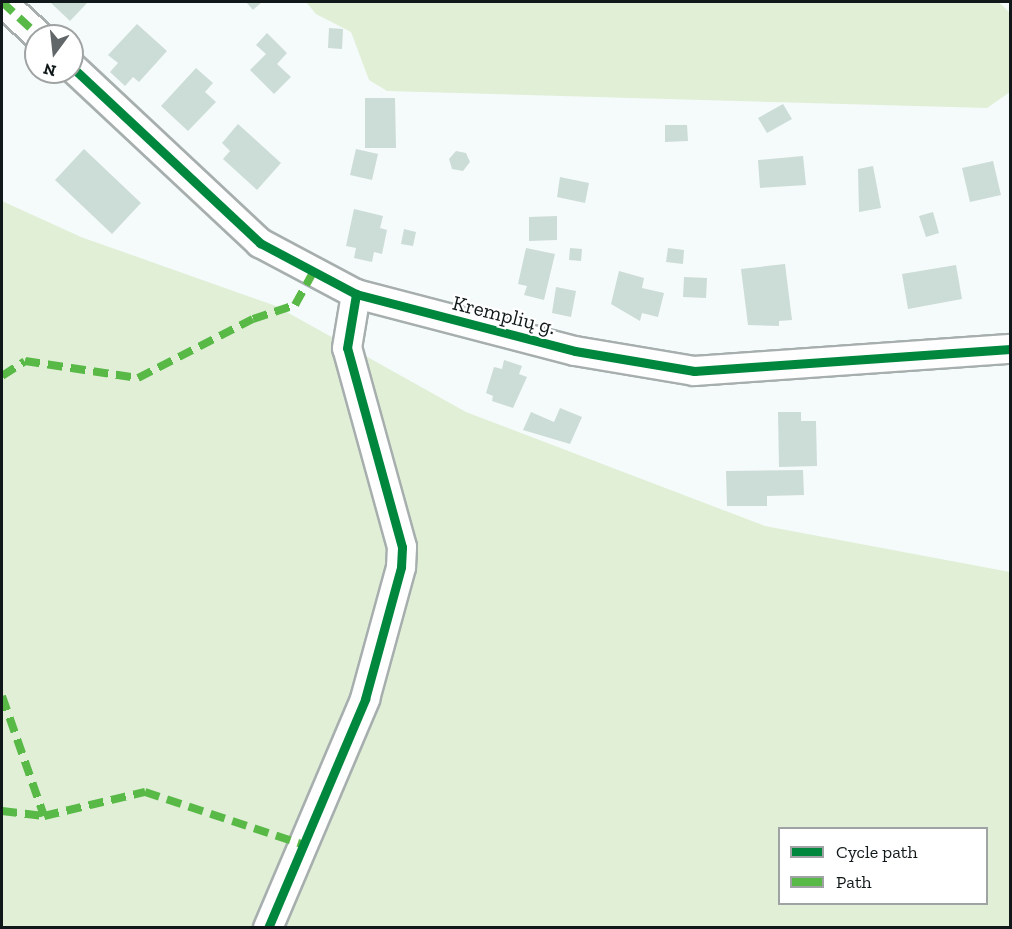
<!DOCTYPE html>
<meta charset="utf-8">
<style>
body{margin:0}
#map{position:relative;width:1012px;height:929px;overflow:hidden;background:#f5fbfb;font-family:"Zilla Slab",serif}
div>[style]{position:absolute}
.green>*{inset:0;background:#e1efd7}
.building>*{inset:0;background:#ccdcd6}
.roads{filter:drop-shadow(2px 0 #a7aeae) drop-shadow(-2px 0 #a7aeae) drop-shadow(0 2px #a7aeae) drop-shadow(0 -2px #a7aeae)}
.street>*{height:28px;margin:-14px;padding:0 14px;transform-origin:14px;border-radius:14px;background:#fefefe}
.quiet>*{height:8px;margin-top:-4px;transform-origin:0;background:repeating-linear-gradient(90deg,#58b947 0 15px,transparent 0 23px)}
.cycleway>*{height:9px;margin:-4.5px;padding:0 4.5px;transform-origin:4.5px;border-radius:4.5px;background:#00873e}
span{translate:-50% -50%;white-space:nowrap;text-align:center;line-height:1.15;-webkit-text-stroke:4.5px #fff;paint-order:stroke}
.street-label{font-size:21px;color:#111819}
.frame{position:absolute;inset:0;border:3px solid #111819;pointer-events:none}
.legend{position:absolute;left:778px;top:827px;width:210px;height:78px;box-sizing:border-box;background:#fff;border:2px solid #a0a3a3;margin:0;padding:8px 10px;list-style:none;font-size:18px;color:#111819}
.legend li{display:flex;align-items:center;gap:12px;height:30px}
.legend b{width:30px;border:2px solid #a0a3a3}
.north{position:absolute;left:24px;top:24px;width:60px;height:60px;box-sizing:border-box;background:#fff;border:2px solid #a0a3a3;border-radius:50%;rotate:195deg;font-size:16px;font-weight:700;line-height:24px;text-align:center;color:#111819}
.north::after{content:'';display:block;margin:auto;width:21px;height:27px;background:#616768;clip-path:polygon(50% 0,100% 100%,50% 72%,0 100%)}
</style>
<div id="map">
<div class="green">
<div style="clip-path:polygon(306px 2px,999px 2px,1010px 13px,1010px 92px,987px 108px,387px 91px,369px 80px,351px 32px,316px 14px)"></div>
<div style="clip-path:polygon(evenodd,2px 201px,81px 237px,276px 306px,466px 412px,765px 526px,1010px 572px,1010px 927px,2px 928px,2px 201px,780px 828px,986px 828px,986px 904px,780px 904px,780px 828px)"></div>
</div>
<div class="building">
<div style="clip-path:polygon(50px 2px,88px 2px,70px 21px)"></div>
<div style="clip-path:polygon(246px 2px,262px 2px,253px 10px)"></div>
<div style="clip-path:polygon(137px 24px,167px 51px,139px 82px,133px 77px,125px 86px,110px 72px,118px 63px,108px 55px)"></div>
<div style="clip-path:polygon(329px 28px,343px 29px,342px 49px,328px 48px)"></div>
<div style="clip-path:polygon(267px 33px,287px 53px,277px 64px,291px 77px,274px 94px,250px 70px,266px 54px,256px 45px)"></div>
<div style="clip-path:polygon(196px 68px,213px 83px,205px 92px,216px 102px,188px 131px,161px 106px)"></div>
<div style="clip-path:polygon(365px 98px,395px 98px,396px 148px,365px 148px)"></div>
<div style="clip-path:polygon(783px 104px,792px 119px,767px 133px,758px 118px)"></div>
<div style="clip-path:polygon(238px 124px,281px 163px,257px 190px,223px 159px,230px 151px,222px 143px)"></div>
<div style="clip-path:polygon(665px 125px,687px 125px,688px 141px,665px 142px)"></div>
<div style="clip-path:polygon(84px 149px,141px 203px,112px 234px,55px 180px)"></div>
<div style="clip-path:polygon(356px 149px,378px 154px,372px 180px,350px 175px)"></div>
<div style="clip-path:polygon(456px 151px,466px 153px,470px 162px,463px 171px,452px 169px,449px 159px)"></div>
<div style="clip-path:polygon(803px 156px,806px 185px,760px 188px,758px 160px)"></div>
<div style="clip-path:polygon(993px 161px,1001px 195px,970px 202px,962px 168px)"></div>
<div style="clip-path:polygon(873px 166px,881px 208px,859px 212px,858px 169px)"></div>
<div style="clip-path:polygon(560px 177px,589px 183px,585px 203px,557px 197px)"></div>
<div style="clip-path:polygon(354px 209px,383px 216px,380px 228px,387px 230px,382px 254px,374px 252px,372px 262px,354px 258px,356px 248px,346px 246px)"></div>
<div style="clip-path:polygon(933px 212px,939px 233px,926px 237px,919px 216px)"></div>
<div style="clip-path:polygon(557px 216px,557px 240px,529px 241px,529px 217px)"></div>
<div style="clip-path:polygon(404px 229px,416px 232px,413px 246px,401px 244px)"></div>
<div style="clip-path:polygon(526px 248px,555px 254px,544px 300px,524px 295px,527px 286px,518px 284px)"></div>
<div style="clip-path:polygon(570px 248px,582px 249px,581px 261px,569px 260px)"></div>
<div style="clip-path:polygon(668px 248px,684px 250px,683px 264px,666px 262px)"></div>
<div style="clip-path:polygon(785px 264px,792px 320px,779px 321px,779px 326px,748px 325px,741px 269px)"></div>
<div style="clip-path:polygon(956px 265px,962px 299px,908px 309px,902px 274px)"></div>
<div style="clip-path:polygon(619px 271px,644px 278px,642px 288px,664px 293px,658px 317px,642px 313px,640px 321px,611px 304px)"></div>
<div style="clip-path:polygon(684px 277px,707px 278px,706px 298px,683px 297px)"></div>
<div style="clip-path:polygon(556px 287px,576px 291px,571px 317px,552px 313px)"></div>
<div style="clip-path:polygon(504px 360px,522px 366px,519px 374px,527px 377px,513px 408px,492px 401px,493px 396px,486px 393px,494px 367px,502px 369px)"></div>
<div style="clip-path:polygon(560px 408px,582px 417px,570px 444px,523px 430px,531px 412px,554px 422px)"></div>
<div style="clip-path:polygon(778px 412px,801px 412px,801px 421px,816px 421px,817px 466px,779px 467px)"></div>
<div style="clip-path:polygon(803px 470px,804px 495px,767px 496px,767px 506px,727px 506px,726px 471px)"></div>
</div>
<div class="roads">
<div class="street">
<div style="left:2px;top:2px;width:50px;rotate:42.6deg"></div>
<div style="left:72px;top:67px;width:258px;rotate:43.1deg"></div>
<div style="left:260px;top:243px;width:109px;rotate:28deg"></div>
<div style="left:356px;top:294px;width:226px;rotate:14.6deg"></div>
<div style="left:575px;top:351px;width:121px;rotate:9.5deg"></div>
<div style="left:694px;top:371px;width:317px;rotate:-4deg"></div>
<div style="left:268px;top:928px;width:249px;rotate:-67deg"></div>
<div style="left:365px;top:699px;width:137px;rotate:-74.7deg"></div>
<div style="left:401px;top:567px;width:20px;rotate:-87deg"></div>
<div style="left:402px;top:547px;width:206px;rotate:-105.4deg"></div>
<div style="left:347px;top:348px;width:55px;rotate:-80.5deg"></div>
</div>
</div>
<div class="quiet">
<div style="left:2px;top:2px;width:50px;rotate:42.6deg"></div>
<div style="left:2px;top:376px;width:27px;rotate:-33deg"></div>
<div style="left:25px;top:361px;width:114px;rotate:8.6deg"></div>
<div style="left:138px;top:378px;width:129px;rotate:-27.2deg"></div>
<div style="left:253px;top:319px;width:44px;rotate:-18.4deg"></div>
<div style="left:295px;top:305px;width:35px;rotate:-61deg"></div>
<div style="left:2px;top:696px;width:127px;rotate:70.7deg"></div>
<div style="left:2px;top:811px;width:42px;rotate:6.8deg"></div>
<div style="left:44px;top:816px;width:104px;rotate:-13.4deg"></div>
<div style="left:145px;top:792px;width:164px;rotate:18.4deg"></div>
</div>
<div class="cycleway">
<div style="left:72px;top:67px;width:258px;rotate:43.1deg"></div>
<div style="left:260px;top:243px;width:109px;rotate:28deg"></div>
<div style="left:356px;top:294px;width:226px;rotate:14.6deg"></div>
<div style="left:575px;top:351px;width:121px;rotate:9.5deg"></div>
<div style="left:694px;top:371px;width:317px;rotate:-4deg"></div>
<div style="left:268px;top:928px;width:249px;rotate:-67deg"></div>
<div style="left:365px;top:699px;width:137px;rotate:-74.7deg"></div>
<div style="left:401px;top:567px;width:20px;rotate:-87deg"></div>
<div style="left:402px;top:547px;width:206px;rotate:-105.4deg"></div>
<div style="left:347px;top:348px;width:55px;rotate:-80.5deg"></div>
</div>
<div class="street-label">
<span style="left:504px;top:315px;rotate:14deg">Kremplių g.</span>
</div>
<div class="frame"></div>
<ul class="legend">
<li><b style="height:8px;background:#00873e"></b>Cycle path</li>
<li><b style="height:8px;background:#58b947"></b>Path</li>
</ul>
<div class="north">N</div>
</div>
